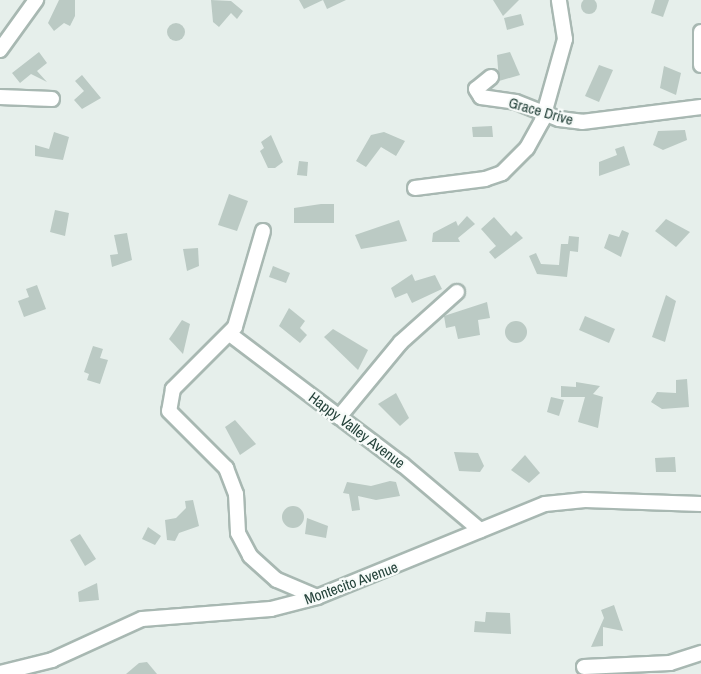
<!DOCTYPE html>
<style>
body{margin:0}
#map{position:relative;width:701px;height:674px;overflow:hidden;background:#e6efeb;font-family:"Archivo Narrow",sans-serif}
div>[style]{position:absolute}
.building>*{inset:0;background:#bbcac4}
.round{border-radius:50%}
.roads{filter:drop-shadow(2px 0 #a8b8b2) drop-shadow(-2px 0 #a8b8b2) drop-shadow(0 2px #a8b8b2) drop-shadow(0 -2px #a8b8b2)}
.minor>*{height:14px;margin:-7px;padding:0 7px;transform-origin:7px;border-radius:7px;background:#fff}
span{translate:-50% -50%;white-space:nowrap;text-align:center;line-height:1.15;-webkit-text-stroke:4.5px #f7fbf9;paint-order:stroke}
.street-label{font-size:15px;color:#24423a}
</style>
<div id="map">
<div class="building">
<div class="round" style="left:581px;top:-2px;width:16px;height:16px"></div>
<div style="clip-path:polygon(59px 0,75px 0,75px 16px,70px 26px,64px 23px,54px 31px,48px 23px)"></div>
<div style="clip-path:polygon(211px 0,231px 1px,243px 11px,237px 19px,231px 13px,219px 27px,213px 22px)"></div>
<div style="clip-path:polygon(299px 0,346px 0,327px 9px,323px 0,304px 9px)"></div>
<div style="clip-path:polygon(493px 0,519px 0,503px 16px)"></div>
<div style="clip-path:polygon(655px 0,669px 0,663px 17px,651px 13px)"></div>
<div style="clip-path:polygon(521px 14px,524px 25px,507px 30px,504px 18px)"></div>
<div class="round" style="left:167px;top:23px;width:18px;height:18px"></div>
<div style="clip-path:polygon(39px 52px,47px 63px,37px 71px,47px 82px,31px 74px,20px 83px,12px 73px)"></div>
<div style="clip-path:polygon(510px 52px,520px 75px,499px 81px,497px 55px)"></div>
<div style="clip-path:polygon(599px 65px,613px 70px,599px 102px,585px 96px)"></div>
<div style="clip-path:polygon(664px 66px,681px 73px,676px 95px,660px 88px)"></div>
<div style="clip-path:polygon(82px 75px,101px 98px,82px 109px,74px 100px,84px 91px,75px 81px)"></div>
<div style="clip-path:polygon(492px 126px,493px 137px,473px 137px,472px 127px)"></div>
<div style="clip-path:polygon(685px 130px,687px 140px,663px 150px,653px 145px,658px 131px)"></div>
<div style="clip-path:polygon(54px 132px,69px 137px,63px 160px,35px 156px,35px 145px,49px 149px)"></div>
<div style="clip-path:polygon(384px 132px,405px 141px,396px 156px,381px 147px,366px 167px,356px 161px,371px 135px)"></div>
<div style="clip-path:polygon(271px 135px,283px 162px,275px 168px,268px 168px,260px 151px,264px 148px,261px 142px)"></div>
<div style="clip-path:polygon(624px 146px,630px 165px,599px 176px,599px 162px,617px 155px,615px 149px)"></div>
<div style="clip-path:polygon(299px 161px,308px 162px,307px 176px,297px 175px)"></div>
<div style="clip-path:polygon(229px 194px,248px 201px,237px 231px,218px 225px)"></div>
<div style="clip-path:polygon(321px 204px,334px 204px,334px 223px,294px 223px,294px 208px)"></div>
<div style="clip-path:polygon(55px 210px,69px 213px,65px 236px,50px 232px)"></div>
<div style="clip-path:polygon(467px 216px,475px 224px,458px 238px,460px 242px,432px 242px,433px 233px,456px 221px,458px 226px)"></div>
<div style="clip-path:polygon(494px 217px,511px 236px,516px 231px,523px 238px,495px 259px,489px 252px,496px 246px,481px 229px)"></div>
<div style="clip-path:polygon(666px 219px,690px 232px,676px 247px,655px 231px)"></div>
<div style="clip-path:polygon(399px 220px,407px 241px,361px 249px,355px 235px)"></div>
<div style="clip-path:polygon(622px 230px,629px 233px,621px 257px,604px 248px,609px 234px,619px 237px)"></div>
<div style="clip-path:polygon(127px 233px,132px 260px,112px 267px,110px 255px,118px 254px,114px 235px)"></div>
<div style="clip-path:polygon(569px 236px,579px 237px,578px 252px,570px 251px,567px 277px,537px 274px,529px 256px,536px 253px,541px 264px,559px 265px,561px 244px,568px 244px)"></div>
<div style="clip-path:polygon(198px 248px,199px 266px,187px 271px,183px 249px)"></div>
<div style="clip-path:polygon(273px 266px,290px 273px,286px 283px,269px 277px)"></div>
<div style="clip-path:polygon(412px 274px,415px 281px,435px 275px,442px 289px,412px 303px,407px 293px,395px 298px,391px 288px)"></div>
<div style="clip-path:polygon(37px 285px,46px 309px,24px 317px,18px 301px,29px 297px,26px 289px)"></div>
<div style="clip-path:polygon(666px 295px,676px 301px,665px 342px,652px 337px)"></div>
<div style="clip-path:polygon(487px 302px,490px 318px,478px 320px,480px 335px,458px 339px,455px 326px,446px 328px,444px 316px)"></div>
<div style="clip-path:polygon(289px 308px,305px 321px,300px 328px,307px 335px,300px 343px,279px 326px)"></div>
<div style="clip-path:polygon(585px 316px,615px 329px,609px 343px,579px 330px)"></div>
<div style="clip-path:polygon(182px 320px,190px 324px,183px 354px,169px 339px)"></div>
<div class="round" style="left:505px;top:321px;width:22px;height:22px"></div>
<div style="clip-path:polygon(333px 329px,368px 350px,358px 370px,324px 337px)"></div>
<div style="clip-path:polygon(93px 346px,103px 349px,100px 358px,108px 360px,100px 384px,87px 380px,89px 374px,84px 372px)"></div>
<div style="clip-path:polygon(687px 379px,689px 407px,662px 409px,651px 402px,657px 392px,676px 393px,676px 380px)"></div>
<div style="clip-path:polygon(576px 382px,600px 386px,593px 394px,603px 397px,598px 428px,578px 422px,585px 397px,561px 397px,561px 386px,576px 387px)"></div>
<div style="clip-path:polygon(396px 393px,409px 418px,400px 426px,378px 404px)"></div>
<div style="clip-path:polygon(551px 397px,564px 400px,559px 416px,547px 412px)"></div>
<div style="clip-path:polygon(235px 420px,256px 444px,240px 455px,225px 427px)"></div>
<div style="clip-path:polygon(454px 452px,478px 453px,484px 466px,480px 472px,459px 471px)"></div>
<div style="clip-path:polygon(525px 455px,540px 473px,529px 483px,511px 470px)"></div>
<div style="clip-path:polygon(675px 457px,676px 472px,656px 472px,655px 458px)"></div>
<div style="clip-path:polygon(390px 481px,396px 482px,400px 496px,376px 500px,358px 496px,360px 510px,352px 511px,349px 494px,343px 493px,347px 482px,371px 486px)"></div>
<div style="clip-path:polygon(193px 500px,199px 526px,179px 533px,175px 541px,167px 540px,165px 520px,176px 518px,186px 508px,185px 501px)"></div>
<div class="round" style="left:282px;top:506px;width:22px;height:22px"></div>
<div style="clip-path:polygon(307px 518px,328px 526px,326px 538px,305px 534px)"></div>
<div style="clip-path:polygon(148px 527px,161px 536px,155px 545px,142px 539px)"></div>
<div style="clip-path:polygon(80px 534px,96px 559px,85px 566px,70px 540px)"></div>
<div style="clip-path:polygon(97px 583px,99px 600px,79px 602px,78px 592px)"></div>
<div style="clip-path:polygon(614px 605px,623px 631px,603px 627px,603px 646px,591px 647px,604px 618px,601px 610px)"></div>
<div style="clip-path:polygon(486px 612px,510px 613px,511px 634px,474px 632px,475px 621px,485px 622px)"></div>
<div style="clip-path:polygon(147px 662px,157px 674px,126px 674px,139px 663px)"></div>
</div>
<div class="roads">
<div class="minor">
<div style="left:701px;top:32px;width:33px;rotate:90deg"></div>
<div style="left:0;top:50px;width:62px;rotate:-54.2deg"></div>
<div style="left:491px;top:77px;width:19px;rotate:141deg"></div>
<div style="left:476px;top:89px;width:9px;rotate:58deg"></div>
<div style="left:481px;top:97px;width:35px;rotate:8deg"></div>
<div style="left:516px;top:102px;width:46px;rotate:21.6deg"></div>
<div style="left:559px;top:119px;width:23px;rotate:7deg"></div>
<div style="left:582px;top:122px;width:120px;rotate:-7.2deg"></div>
<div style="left:0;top:97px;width:52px;rotate:2.2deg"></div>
<div style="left:415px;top:188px;width:71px;rotate:-7.3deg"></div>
<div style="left:485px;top:179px;width:18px;rotate:-19deg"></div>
<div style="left:502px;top:173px;width:35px;rotate:-45deg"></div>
<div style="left:527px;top:148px;width:31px;rotate:-61deg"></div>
<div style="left:542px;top:121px;width:85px;rotate:-74.3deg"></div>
<div style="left:565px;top:39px;width:39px;rotate:-99deg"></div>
<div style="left:263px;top:231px;width:100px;rotate:106.3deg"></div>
<div style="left:235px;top:327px;width:88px;rotate:135deg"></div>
<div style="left:173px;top:389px;width:22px;rotate:100deg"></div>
<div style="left:169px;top:411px;width:81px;rotate:45deg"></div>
<div style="left:226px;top:468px;width:28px;rotate:69deg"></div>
<div style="left:236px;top:494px;width:39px;rotate:87deg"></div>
<div style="left:238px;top:533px;width:26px;rotate:62deg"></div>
<div style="left:250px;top:556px;width:36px;rotate:42deg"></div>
<div style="left:277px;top:580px;width:43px;rotate:23deg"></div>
<div style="left:231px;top:335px;width:216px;rotate:37.1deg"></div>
<div style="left:403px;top:465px;width:101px;rotate:40.2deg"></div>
<div style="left:339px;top:417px;width:97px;rotate:-50.4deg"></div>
<div style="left:401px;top:342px;width:75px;rotate:-41.8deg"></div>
<div style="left:584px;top:667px;width:86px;rotate:-2.7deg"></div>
<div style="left:670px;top:663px;width:33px;rotate:-18deg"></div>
<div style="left:0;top:673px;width:54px;rotate:-14deg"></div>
<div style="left:52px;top:660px;width:99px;rotate:-24.5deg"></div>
<div style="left:142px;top:619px;width:129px;rotate:-4.4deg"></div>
<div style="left:271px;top:609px;width:48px;rotate:-14.6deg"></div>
<div style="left:317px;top:597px;width:246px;rotate:-22.2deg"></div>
<div style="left:545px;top:504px;width:40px;rotate:-5.7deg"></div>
<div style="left:585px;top:500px;width:116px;rotate:2deg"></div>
</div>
</div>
<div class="street-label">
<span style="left:541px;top:111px;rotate:16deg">Grace Drive</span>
<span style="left:357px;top:430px;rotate:37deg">Happy Valley Avenue</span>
<span style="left:351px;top:583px;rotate:-20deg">Montecito Avenue</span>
</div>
</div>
